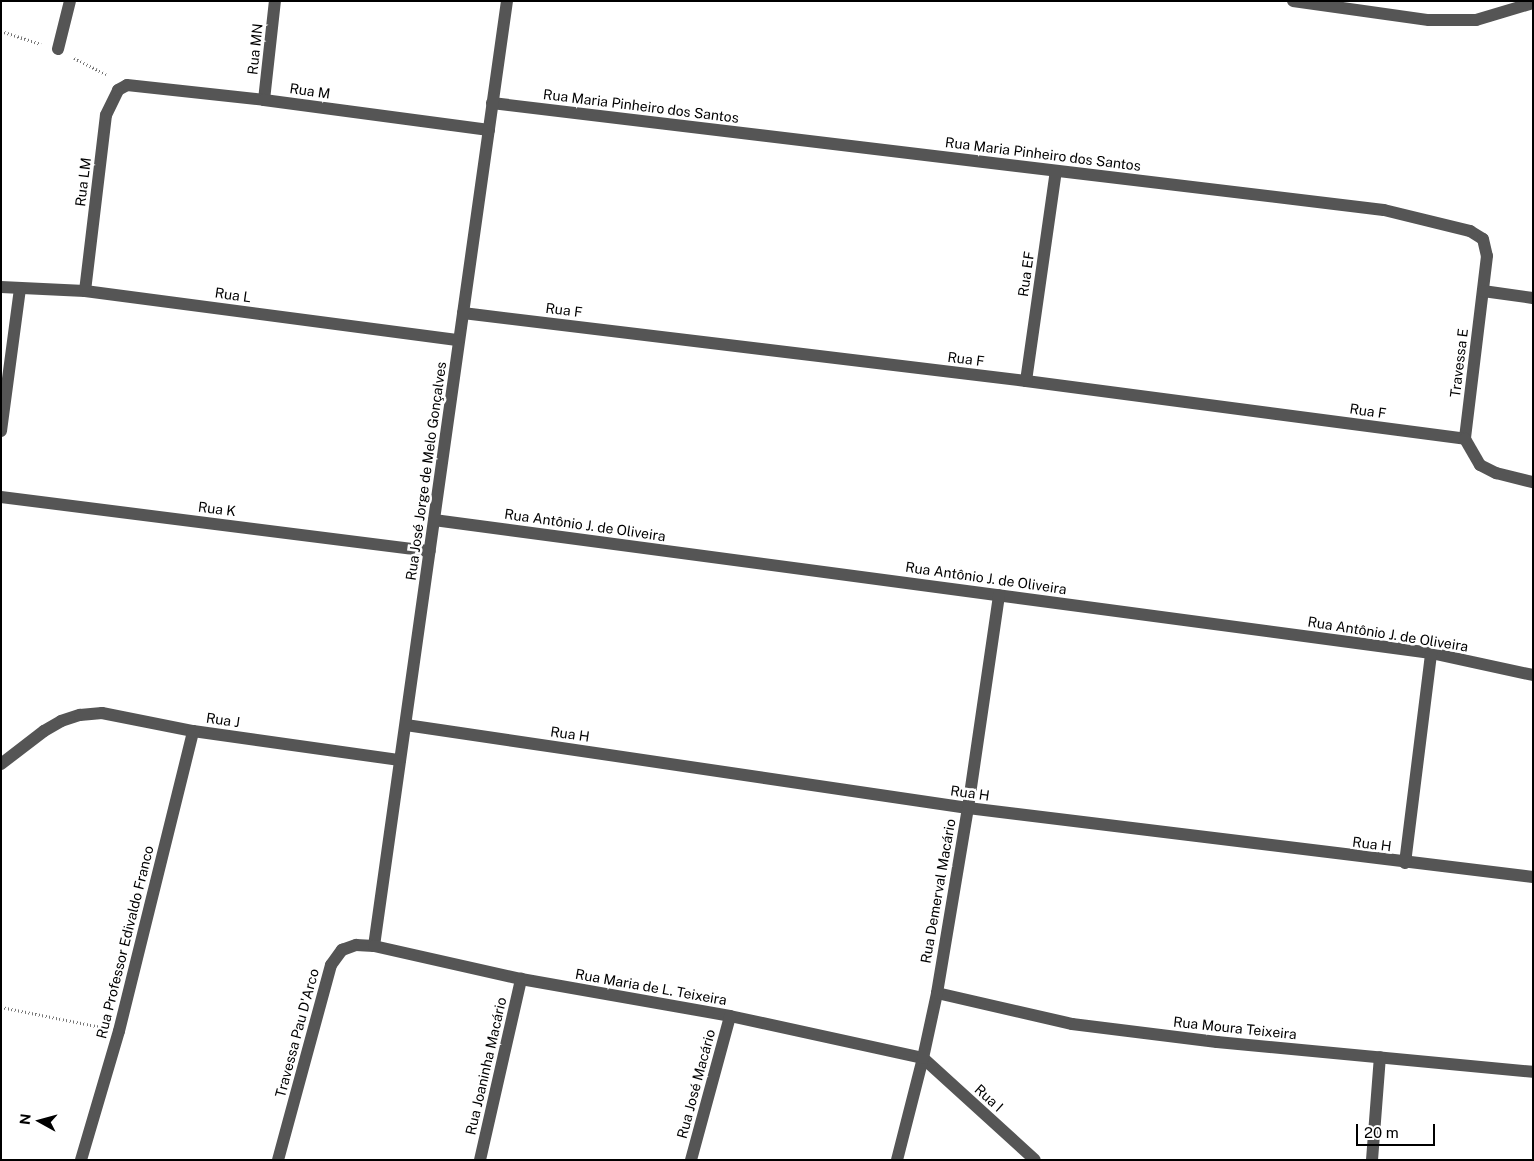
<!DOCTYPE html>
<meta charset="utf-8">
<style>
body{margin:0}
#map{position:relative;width:1534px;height:1161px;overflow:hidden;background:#fff;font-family:"Public Sans",sans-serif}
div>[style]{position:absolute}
.path>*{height:3px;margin-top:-1.5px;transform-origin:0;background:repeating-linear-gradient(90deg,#777 0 1px,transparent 0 3.5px)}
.minor>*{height:12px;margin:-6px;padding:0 6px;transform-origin:6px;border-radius:6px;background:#555}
span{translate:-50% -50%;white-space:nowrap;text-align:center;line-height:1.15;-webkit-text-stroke:5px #fff;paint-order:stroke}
.street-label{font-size:14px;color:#000}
.frame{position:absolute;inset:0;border:2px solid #000;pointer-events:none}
.north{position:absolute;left:15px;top:1096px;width:50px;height:50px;-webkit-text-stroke:4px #fff;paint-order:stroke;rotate:277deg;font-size:14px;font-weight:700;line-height:20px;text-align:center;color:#000}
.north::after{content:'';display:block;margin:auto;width:18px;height:22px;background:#000;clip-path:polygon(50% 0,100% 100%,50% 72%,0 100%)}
.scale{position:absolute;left:1356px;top:1124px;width:79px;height:22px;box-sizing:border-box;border:2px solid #000;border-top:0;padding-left:6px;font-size:15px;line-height:18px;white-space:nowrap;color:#000;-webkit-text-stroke:4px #fff;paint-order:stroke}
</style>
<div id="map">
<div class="path">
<div style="left:1px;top:31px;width:42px;rotate:18deg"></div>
<div style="left:74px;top:58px;width:36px;rotate:27deg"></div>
<div style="left:1px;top:1007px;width:102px;rotate:11.3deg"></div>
</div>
<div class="minor">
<div style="left:1293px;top:1px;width:137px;rotate:8deg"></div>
<div style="left:1429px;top:20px;width:47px"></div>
<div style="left:1476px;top:20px;width:59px;rotate:-16.6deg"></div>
<div style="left:58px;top:49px;width:49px;rotate:-76deg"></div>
<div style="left:264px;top:100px;width:100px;rotate:-83.7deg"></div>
<div style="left:492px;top:103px;width:898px;rotate:6.84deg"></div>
<div style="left:1384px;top:210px;width:89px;rotate:13.7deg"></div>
<div style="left:1470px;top:231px;width:15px;rotate:32deg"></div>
<div style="left:1483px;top:239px;width:17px;rotate:77deg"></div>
<div style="left:1487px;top:256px;width:184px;rotate:96.9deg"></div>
<div style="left:1px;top:287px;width:84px;rotate:2.7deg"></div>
<div style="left:85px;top:291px;width:377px;rotate:7.5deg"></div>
<div style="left:85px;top:291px;width:177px;rotate:-83.2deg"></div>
<div style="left:106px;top:115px;width:28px;rotate:-64deg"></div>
<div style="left:118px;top:90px;width:10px;rotate:-29deg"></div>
<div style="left:127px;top:85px;width:138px;rotate:6.2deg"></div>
<div style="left:264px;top:100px;width:227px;rotate:7.6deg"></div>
<div style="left:1483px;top:291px;width:50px;rotate:8deg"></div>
<div style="left:463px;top:313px;width:567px;rotate:6.89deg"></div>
<div style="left:1026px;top:381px;width:443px;rotate:7.5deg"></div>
<div style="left:1026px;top:381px;width:212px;rotate:-81.9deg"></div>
<div style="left:1px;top:431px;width:144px;rotate:-82.4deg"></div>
<div style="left:1465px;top:439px;width:30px;rotate:60deg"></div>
<div style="left:1480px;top:465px;width:18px;rotate:27deg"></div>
<div style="left:1496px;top:473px;width:38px;rotate:14deg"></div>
<div style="left:1px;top:497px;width:432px;rotate:7.2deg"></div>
<div style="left:434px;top:520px;width:1006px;rotate:7.6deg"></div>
<div style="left:1431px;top:653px;width:104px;rotate:12.2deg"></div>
<div style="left:406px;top:725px;width:568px;rotate:8.4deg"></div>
<div style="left:968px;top:808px;width:569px;rotate:6.96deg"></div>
<div style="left:1px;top:764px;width:54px;rotate:-37.5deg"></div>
<div style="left:44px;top:731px;width:20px;rotate:-30deg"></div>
<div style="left:61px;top:721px;width:20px;rotate:-18deg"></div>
<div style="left:80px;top:715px;width:22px;rotate:-5deg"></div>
<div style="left:102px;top:713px;width:93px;rotate:11.2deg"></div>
<div style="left:193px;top:731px;width:209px;rotate:8deg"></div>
<div style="left:1405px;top:863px;width:212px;rotate:-82.9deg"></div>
<div style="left:374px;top:946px;width:954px;rotate:-81.99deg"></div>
<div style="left:937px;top:993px;width:139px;rotate:12.9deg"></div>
<div style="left:1072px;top:1024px;width:146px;rotate:7.1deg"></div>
<div style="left:1217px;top:1042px;width:317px;rotate:5.4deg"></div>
<div style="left:81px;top:1160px;width:134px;rotate:-73.6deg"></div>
<div style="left:119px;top:1031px;width:309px;rotate:-76.1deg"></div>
<div style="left:278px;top:1160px;width:202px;rotate:-74.8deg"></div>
<div style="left:331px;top:965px;width:19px;rotate:-54deg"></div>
<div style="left:342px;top:950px;width:15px;rotate:-20deg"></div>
<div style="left:356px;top:945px;width:18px;rotate:3deg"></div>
<div style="left:374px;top:946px;width:151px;rotate:12.7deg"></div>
<div style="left:521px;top:979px;width:212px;rotate:10deg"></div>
<div style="left:730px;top:1016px;width:198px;rotate:12.3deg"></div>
<div style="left:923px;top:1058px;width:151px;rotate:42.3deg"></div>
<div style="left:480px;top:1160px;width:186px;rotate:-77.2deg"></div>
<div style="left:691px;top:1160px;width:149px;rotate:-74.8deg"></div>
<div style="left:897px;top:1160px;width:105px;rotate:-75.7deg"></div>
<div style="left:923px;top:1058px;width:66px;rotate:-77.8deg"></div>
<div style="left:937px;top:993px;width:188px;rotate:-80.5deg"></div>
<div style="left:968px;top:808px;width:215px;rotate:-81.7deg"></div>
<div style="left:1372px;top:1160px;width:103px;rotate:-85.6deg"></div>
</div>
<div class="street-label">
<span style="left:255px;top:49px;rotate:-84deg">Rua MN</span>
<span style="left:310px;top:91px;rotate:8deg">Rua M</span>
<span style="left:641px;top:106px;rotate:7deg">Rua Maria Pinheiro dos Santos</span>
<span style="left:1043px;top:154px;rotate:7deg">Rua Maria Pinheiro dos Santos</span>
<span style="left:83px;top:182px;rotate:-83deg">Rua LM</span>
<span style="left:1026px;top:274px;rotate:-82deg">Rua EF</span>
<span style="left:233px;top:295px;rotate:8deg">Rua L</span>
<span style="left:564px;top:310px;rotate:7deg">Rua F</span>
<span style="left:966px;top:359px;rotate:7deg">Rua F</span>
<span style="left:1459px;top:363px;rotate:-83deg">Travessa E</span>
<span style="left:1368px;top:411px;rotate:8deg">Rua F</span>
<span style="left:426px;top:471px;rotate:-82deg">Rua José Jorge de Melo Gonçalves</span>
<span style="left:217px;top:509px;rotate:7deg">Rua K</span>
<span style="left:585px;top:525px;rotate:8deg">Rua Antônio J. de Oliveira</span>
<span style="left:986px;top:578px;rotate:8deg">Rua Antônio J. de Oliveira</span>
<span style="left:1388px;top:634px;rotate:9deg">Rua Antônio J. de Oliveira</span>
<span style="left:223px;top:720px;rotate:8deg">Rua J</span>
<span style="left:570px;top:734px;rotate:8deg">Rua H</span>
<span style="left:970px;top:793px;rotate:8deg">Rua H</span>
<span style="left:1372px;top:844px;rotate:7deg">Rua H</span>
<span style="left:938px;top:891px;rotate:-80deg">Rua Demerval Macário</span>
<span style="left:125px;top:942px;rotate:-76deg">Rua Professor Edivaldo Franco</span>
<span style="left:651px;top:987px;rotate:10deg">Rua Maria de L. Teixeira</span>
<span style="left:1235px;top:1028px;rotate:6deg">Rua Moura Teixeira</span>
<span style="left:297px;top:1033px;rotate:-75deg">Travessa Pau D'Arco</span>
<span style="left:486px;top:1066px;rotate:-77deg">Rua Joaninha Macário</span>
<span style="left:696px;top:1084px;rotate:-75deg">Rua José Macário</span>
<span style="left:989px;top:1098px;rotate:42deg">Rua I</span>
</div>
<div class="frame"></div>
<div class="north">N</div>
<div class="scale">20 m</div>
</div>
